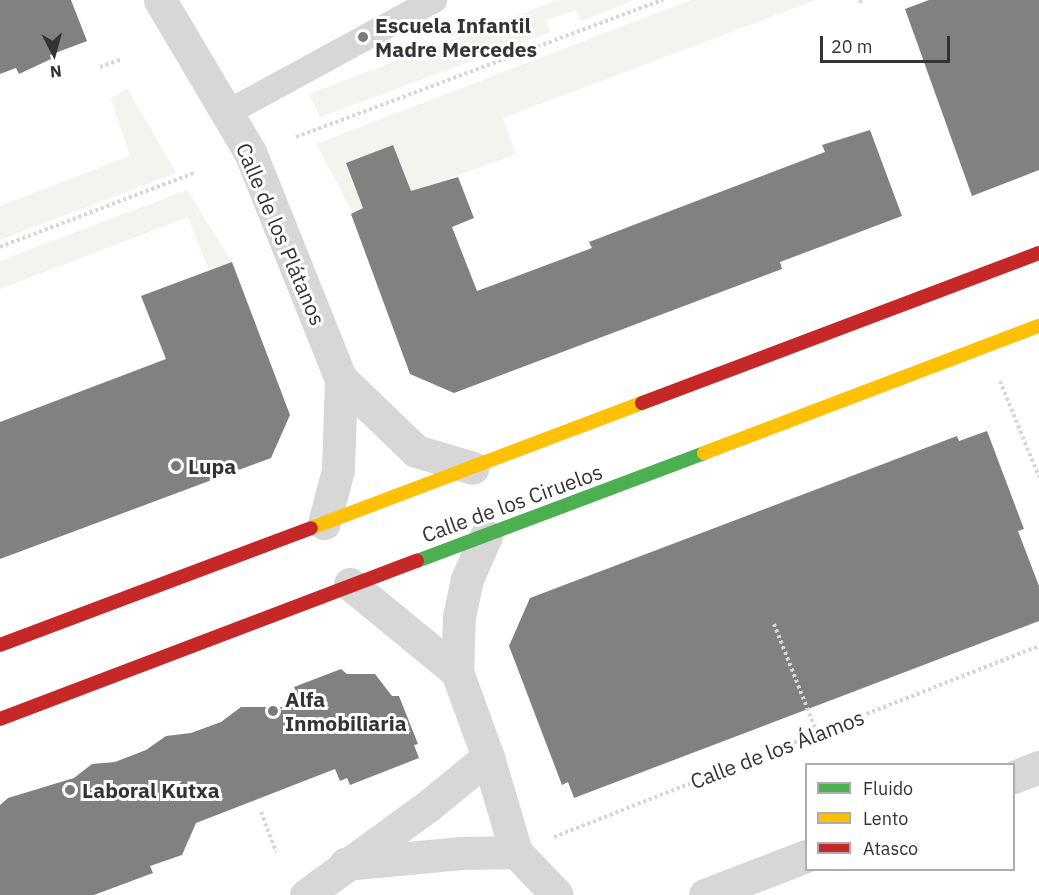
<!DOCTYPE html>
<meta charset="utf-8">
<style>
body{margin:0}
#map{position:relative;width:1039px;height:895px;overflow:hidden;background:#fff;font-family:"IBM Plex Sans",sans-serif}
div>[style]{position:absolute}
.green>*{inset:0;background:#f1f5ed}
.building>*{inset:0;background:#818181}
.path>*{height:4px;margin-top:-2px;transform-origin:0;background:repeating-linear-gradient(90deg,#d6d6d6 0 3px,transparent 0 6px)}
.lane>*{height:26px;margin:-13px;padding:0 13px;transform-origin:13px;border-radius:13px;background:#d7d7d7}
.street>*{height:33px;margin:-16.5px;padding:0 16.5px;transform-origin:16.5px;border-radius:16.5px;background:#d7d7d7}
.fast>*{height:14px;margin:-7px;padding:0 7px;transform-origin:7px;border-radius:7px;background:#4caf50}
.slow>*{height:14px;margin:-7px;padding:0 7px;transform-origin:7px;border-radius:7px;background:#ffc107}
.jam>*{height:14px;margin:-7px;padding:0 7px;transform-origin:7px;border-radius:7px;background:#c62828}
.dots>*{width:16px;height:16px;translate:-50% -50%;box-sizing:border-box;border:3px solid #fff;border-radius:50%}
span{translate:-50% -50%;white-space:nowrap;text-align:center;line-height:1.15;-webkit-text-stroke:6px #fff;paint-order:stroke}
.poi-label{font-size:21px;color:#333;font-weight:700}
.left{translate:0 -50%;text-align:left}
.street-label{font-size:21px;color:#333}
.legend{position:absolute;left:805px;top:763px;width:210px;height:108px;box-sizing:border-box;background:#fff;border:2px solid #adadad;margin:0;padding:8px 10px;list-style:none;font-size:18px;color:#333}
.legend li{display:flex;align-items:center;gap:12px;height:30px}
.legend b{width:30px;border:2px solid #adadad}
.north{position:absolute;left:24px;top:24px;width:60px;height:60px;-webkit-text-stroke:4px #fff;paint-order:stroke;rotate:174deg;font-size:16px;font-weight:700;line-height:24px;text-align:center;color:#333}
.north::after{content:'';display:block;margin:auto;width:21px;height:27px;background:#333;clip-path:polygon(50% 0,100% 100%,50% 72%,0 100%)}
.scale{position:absolute;left:820px;top:36px;width:130px;height:27px;box-sizing:border-box;border:3px solid #333;border-top:0;padding-left:8px;font-size:18px;line-height:21px;white-space:nowrap;color:#333;-webkit-text-stroke:4px #fff;paint-order:stroke}
</style>
<div id="map">
<div class="green">
<div style="clip-path:polygon(558px 0,634px 0,581px 21px,576px 10px,546px 20px,550px 32px,320px 117px,309px 94px)"></div>
<div style="clip-path:polygon(691px 0,816px 0,503px 118px,516px 154px,353px 213px,316px 144px)"></div>
<div style="clip-path:polygon(127px 88px,176px 173px,0 240px,0 206px,130px 156px,111px 99px)"></div>
<div style="clip-path:polygon(187px 190px,232px 262px,209px 271px,188px 217px,0 289px,0 261px)"></div>
</div>
<div class="building">
<div style="clip-path:polygon(0 0,71px 0,87px 41px,50px 55px,51px 59px,19px 74px,16px 68px,0 74px)"></div>
<div style="clip-path:polygon(929px 0,1039px 0,1039px 170px,972px 196px,905px 9px)"></div>
<div style="clip-path:polygon(870px 130px,902px 216px,780px 262px,782px 269px,454px 393px,410px 374px,351px 214px,363px 208px,346px 163px,393px 145px,411px 191px,458px 177px,474px 218px,452px 227px,477px 291px,592px 248px,589px 242px,825px 152px,822px 145px)"></div>
<div style="clip-path:polygon(232px 262px,290px 415px,271px 458px,0 559px,0 422px,166px 359px,141px 296px)"></div>
<div style="clip-path:polygon(987px 431px,1024px 529px,1018px 531px,1039px 586px,1039px 621px,574px 798px,568px 782px,562px 785px,509px 646px,530px 598px,957px 436px,959px 441px)"></div>
<div style="clip-path:polygon(341px 669px,347px 674px,375px 674px,392px 696px,399px 696px,418px 744px,414px 745px,419px 758px,350px 785px,347px 778px,340px 781px,335px 769px,196px 823px,182px 855px,150px 866px,153px 873px,94px 895px,0 895px,0 805px,8px 798px,74px 778px,92px 764px,115px 762px,146px 750px,166px 736px,191px 733px,221px 722px,241px 707px,302px 707px,294px 687px)"></div>
</div>
<div class="path">
<div style="left:860px;top:0;width:6px;rotate:72deg"></div>
<div style="left:100px;top:67px;width:23px;rotate:-20deg"></div>
<div style="left:296px;top:137px;width:392px;rotate:-20.5deg"></div>
<div style="left:0;top:247px;width:210px;rotate:-20.9deg"></div>
<div style="left:1000px;top:381px;width:104px;rotate:67.9deg"></div>
<div style="left:774px;top:624px;width:117px;rotate:68.5deg"></div>
<div style="left:261px;top:812px;width:43px;rotate:69.4deg"></div>
<div style="left:554px;top:837px;width:521px;rotate:-21.5deg"></div>
</div>
<div class="lane">
<div style="left:227px;top:113px;width:236px;rotate:-28.6deg"></div>
</div>
<div class="street">
<div style="left:160px;top:0;width:177px;rotate:59.4deg"></div>
<div style="left:250px;top:152px;width:245px;rotate:68.2deg"></div>
<div style="left:341px;top:379px;width:91px;rotate:91.9deg"></div>
<div style="left:338px;top:470px;width:55px;rotate:104.8deg"></div>
<div style="left:341px;top:379px;width:104px;rotate:43.8deg"></div>
<div style="left:416px;top:451px;width:59px;rotate:16.6deg"></div>
<div style="left:486px;top:536px;width:47px;rotate:113.8deg"></div>
<div style="left:467px;top:579px;width:38px;rotate:102deg"></div>
<div style="left:459px;top:616px;width:56px;rotate:92deg"></div>
<div style="left:457px;top:672px;width:90px;rotate:70deg"></div>
<div style="left:488px;top:757px;width:99px;rotate:73.6deg"></div>
<div style="left:516px;top:852px;width:59px;rotate:46.4deg"></div>
<div style="left:350px;top:584px;width:139px;rotate:39.4deg"></div>
<div style="left:1014px;top:777px;width:27px;rotate:-22deg"></div>
<div style="left:345px;top:864px;width:117px;rotate:-5.4deg"></div>
<div style="left:461px;top:853px;width:55px;rotate:-1deg"></div>
<div style="left:306px;top:895px;width:151px;rotate:-36.1deg"></div>
<div style="left:428px;top:806px;width:77px;rotate:-39.2deg"></div>
<div style="left:705px;top:895px;width:108px;rotate:-21.1deg"></div>
</div>
<div class="fast">
<div style="left:417px;top:561px;width:307px;rotate:-20.6deg"></div>
</div>
<div class="slow">
<div style="left:704px;top:453px;width:358px;rotate:-20.8deg"></div>
<div style="left:311px;top:528px;width:354px;rotate:-20.7deg"></div>
</div>
<div class="jam">
<div style="left:642px;top:403px;width:424px;rotate:-20.7deg"></div>
<div style="left:0;top:645px;width:332px;rotate:-20.6deg"></div>
<div style="left:0;top:719px;width:446px;rotate:-20.8deg"></div>
</div>
<div class="dots">
<div style="left:363px;top:37px;background:#7a7a7a"></div>
<div style="left:176px;top:466px;background:#7a7a7a"></div>
<div style="left:273px;top:711px;background:#7a7a7a"></div>
<div style="left:70px;top:790px;background:#7a7a7a"></div>
</div>
<div class="poi-label">
<span class="left" style="left:375px;top:37px">Escuela Infantil<br>Madre Mercedes</span>
<span class="left" style="left:188px;top:466px">Lupa</span>
<span class="left" style="left:285px;top:711px">Alfa<br>Inmobiliaria</span>
<span class="left" style="left:82px;top:790px">Laboral Kutxa</span>
</div>
<div class="street-label">
<span style="left:281px;top:234px;rotate:67deg">Calle de los Plátanos</span>
<span style="left:512px;top:503px;rotate:-20deg">Calle de los Ciruelos</span>
<span style="left:777px;top:749px;rotate:-21deg">Calle de los Álamos</span>
</div>
<ul class="legend">
<li><b style="height:8px;background:#4caf50"></b>Fluido</li>
<li><b style="height:8px;background:#ffc107"></b>Lento</li>
<li><b style="height:8px;background:#c62828"></b>Atasco</li>
</ul>
<div class="north">N</div>
<div class="scale">20 m</div>
</div>
